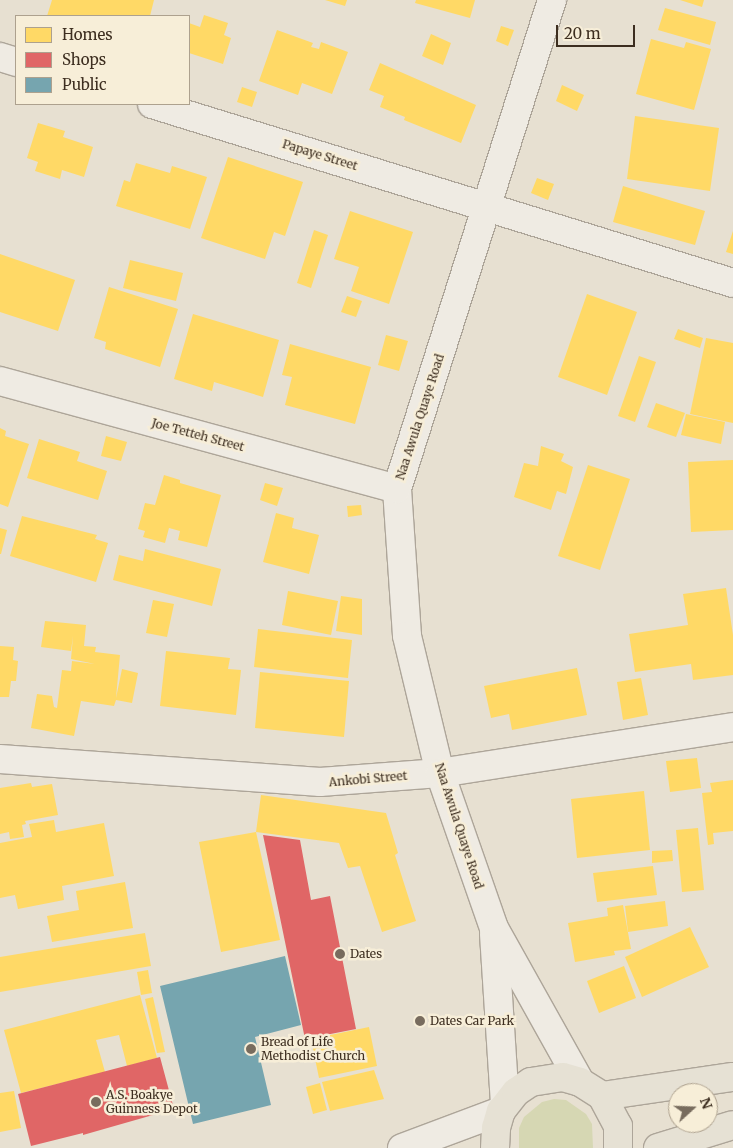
<!DOCTYPE html>
<style>
body{margin:0}
#map{position:relative;width:733px;height:1148px;overflow:hidden;background:#e7e0d1;font-family:Merriweather,serif}
div>[style]{position:absolute}
.green>*{inset:0;background:#d6d7b3}
.homes>*{inset:0;background:#ffd966}
.shops>*{inset:0;background:#e06666}
.public>*{inset:0;background:#76a5af}
.roads{filter:drop-shadow(1px 0 #ada599) drop-shadow(-1px 0 #ada599) drop-shadow(0 1px #ada599) drop-shadow(0 -1px #ada599)}
.minor>*{height:28px;margin:-14px;padding:0 14px;transform-origin:14px;border-radius:14px;background:#efebe3}
.major>*{height:28px;margin:-14px;padding:0 14px;transform-origin:14px;border-radius:14px;background:#e6e1d4}
.dots>*{width:14px;height:14px;translate:-50% -50%;box-sizing:border-box;border:2px solid #f7eed8;border-radius:50%}
span{translate:-50% -50%;white-space:nowrap;text-align:center;line-height:1.15;-webkit-text-stroke:5px #f7eed8;paint-order:stroke}
.street-label{font-size:12px;color:#3d2e20}
.poi-label{font-size:12px;color:#3d2e20}
.left{translate:0 -50%;text-align:left}
.legend{position:absolute;left:15px;top:15px;width:175px;height:90px;box-sizing:border-box;background:#f7eed8;border:1px solid #ada18e;margin:0;padding:6px 9px;list-style:none;font-size:15px;color:#3d2e20}
.legend li{display:flex;align-items:center;gap:10px;height:25px}
.legend b{width:25px;border:1px solid #ada18e}
.north{position:absolute;left:668px;top:1083px;width:50px;height:50px;box-sizing:border-box;background:#f7eed8;border:1px solid #ada18e;border-radius:50%;rotate:70deg;font-size:14px;font-weight:700;line-height:20px;text-align:center;color:#3d2e20}
.north::after{content:'';display:block;margin:auto;width:18px;height:22px;background:#786c5e;clip-path:polygon(50% 0,100% 100%,50% 72%,0 100%)}
.scale{position:absolute;left:556px;top:25px;width:79px;height:22px;box-sizing:border-box;border:2px solid #3d2e20;border-top:0;padding-left:6px;font-size:15px;line-height:18px;white-space:nowrap;color:#3d2e20;-webkit-text-stroke:4px #f7eed8;paint-order:stroke}
</style>
<div id="map">
<div class="green">
<div style="clip-path:polygon(554px 1099px,566px 1100px,586px 1114px,592px 1124px,593px 1148px,519px 1148px,519px 1128px,524px 1117px,542px 1102px)"></div>
</div>
<div class="homes">
<div style="clip-path:polygon(52px 0,154px 0,150px 16px,47px 16px)"></div>
<div style="clip-path:polygon(325px 0,347px 0,345px 6px)"></div>
<div style="clip-path:polygon(416px 0,475px 0,470px 18px,415px 3px)"></div>
<div style="clip-path:polygon(680px 0,704px 0,702px 7px)"></div>
<div style="clip-path:polygon(665px 8px,716px 22px,710px 45px,658px 30px)"></div>
<div style="clip-path:polygon(204px 15px,228px 23px,224px 35px,231px 38px,223px 64px,189px 53px,189px 23px,200px 27px)"></div>
<div style="clip-path:polygon(501px 26px,514px 30px,508px 46px,496px 41px)"></div>
<div style="clip-path:polygon(277px 30px,313px 43px,311px 47px,319px 49px,321px 42px,348px 52px,332px 94px,302px 83px,298px 95px,259px 81px)"></div>
<div style="clip-path:polygon(431px 34px,451px 43px,443px 65px,422px 56px)"></div>
<div style="clip-path:polygon(651px 39px,684px 48px,686px 42px,711px 49px,694px 110px,636px 94px)"></div>
<div style="clip-path:polygon(380px 63px,476px 105px,461px 143px,404px 120px,405px 117px,380px 107px,384px 96px,369px 90px)"></div>
<div style="clip-path:polygon(562px 85px,584px 95px,577px 111px,556px 101px)"></div>
<div style="clip-path:polygon(242px 87px,257px 92px,252px 107px,237px 102px)"></div>
<div style="clip-path:polygon(635px 116px,719px 128px,710px 191px,627px 179px)"></div>
<div style="clip-path:polygon(38px 123px,65px 131px,63px 137px,93px 147px,84px 177px,62px 170px,60px 179px,35px 171px,38px 162px,27px 158px)"></div>
<div style="clip-path:polygon(228px 157px,303px 182px,285px 236px,274px 232px,265px 259px,201px 238px)"></div>
<div style="clip-path:polygon(136px 163px,170px 173px,172px 166px,207px 177px,190px 229px,116px 206px,124px 180px,130px 182px)"></div>
<div style="clip-path:polygon(537px 178px,554px 184px,548px 200px,531px 193px)"></div>
<div style="clip-path:polygon(623px 186px,705px 211px,695px 245px,613px 222px)"></div>
<div style="clip-path:polygon(350px 211px,413px 232px,389px 304px,351px 291px,359px 267px,334px 259px)"></div>
<div style="clip-path:polygon(314px 230px,328px 235px,311px 288px,297px 283px)"></div>
<div style="clip-path:polygon(733px 231px,733px 254px,726px 252px)"></div>
<div style="clip-path:polygon(0 254px,75px 280px,58px 331px,0 312px)"></div>
<div style="clip-path:polygon(130px 260px,183px 273px,176px 301px,123px 288px)"></div>
<div style="clip-path:polygon(109px 287px,178px 309px,160px 367px,105px 349px,106px 342px,94px 338px)"></div>
<div style="clip-path:polygon(587px 294px,637px 312px,607px 395px,558px 377px)"></div>
<div style="clip-path:polygon(347px 296px,362px 301px,356px 317px,341px 312px)"></div>
<div style="clip-path:polygon(193px 314px,279px 340px,263px 397px,214px 382px,212px 391px,174px 379px)"></div>
<div style="clip-path:polygon(678px 329px,703px 338px,700px 348px,674px 339px)"></div>
<div style="clip-path:polygon(386px 335px,408px 341px,399px 371px,378px 365px)"></div>
<div style="clip-path:polygon(706px 338px,733px 343px,733px 423px,690px 414px)"></div>
<div style="clip-path:polygon(290px 344px,371px 367px,355px 424px,285px 405px,292px 377px,282px 375px)"></div>
<div style="clip-path:polygon(639px 356px,656px 362px,635px 422px,618px 416px)"></div>
<div style="clip-path:polygon(656px 403px,685px 413px,676px 437px,647px 427px)"></div>
<div style="clip-path:polygon(686px 414px,725px 422px,721px 444px,681px 435px)"></div>
<div style="clip-path:polygon(0 428px,6px 431px,5px 436px,29px 444px,8px 507px,0 504px)"></div>
<div style="clip-path:polygon(106px 436px,127px 442px,121px 461px,101px 456px)"></div>
<div style="clip-path:polygon(39px 439px,80px 452px,77px 461px,107px 471px,98px 500px,27px 478px)"></div>
<div style="clip-path:polygon(541px 446px,564px 454px,561px 461px,573px 467px,566px 494px,557px 491px,551px 510px,514px 497px,524px 463px,538px 466px)"></div>
<div style="clip-path:polygon(733px 460px,733px 530px,691px 532px,688px 462px)"></div>
<div style="clip-path:polygon(588px 465px,630px 479px,600px 570px,558px 556px)"></div>
<div style="clip-path:polygon(164px 475px,180px 480px,180px 483px,221px 495px,207px 547px,178px 540px,180px 531px,169px 528px,165px 543px,143px 537px,145px 531px,138px 529px,145px 503px,155px 505px)"></div>
<div style="clip-path:polygon(265px 483px,283px 488px,277px 506px,260px 500px)"></div>
<div style="clip-path:polygon(361px 505px,362px 515px,348px 517px,347px 506px)"></div>
<div style="clip-path:polygon(276px 513px,294px 518px,292px 528px,319px 535px,309px 574px,263px 562px)"></div>
<div style="clip-path:polygon(22px 516px,97px 535px,95px 539px,108px 543px,96px 582px,10px 556px)"></div>
<div style="clip-path:polygon(0 528px,7px 530px,1px 554px,0 554px)"></div>
<div style="clip-path:polygon(145px 549px,221px 569px,212px 606px,113px 580px,119px 555px,143px 561px)"></div>
<div style="clip-path:polygon(726px 588px,733px 635px,733px 675px,693px 680px,691px 664px,635px 672px,629px 634px,688px 625px,683px 594px)"></div>
<div style="clip-path:polygon(288px 591px,338px 601px,331px 635px,282px 625px)"></div>
<div style="clip-path:polygon(341px 596px,362px 599px,362px 635px,336px 631px)"></div>
<div style="clip-path:polygon(153px 600px,174px 604px,167px 637px,146px 633px)"></div>
<div style="clip-path:polygon(45px 621px,86px 625px,84px 646px,96px 647px,95px 652px,120px 655px,116px 698px,122px 669px,138px 673px,132px 703px,116px 700px,114px 706px,81px 701px,74px 736px,31px 728px,37px 694px,52px 696px,54px 707px,57px 708px,62px 670px,71px 671px,72px 661px,95px 664px,71px 659px,73px 636px,71px 651px,41px 647px)"></div>
<div style="clip-path:polygon(258px 629px,352px 640px,348px 678px,254px 667px)"></div>
<div style="clip-path:polygon(0 646px,14px 647px,13px 660px,18px 661px,16px 681px,11px 681px,9px 697px,0 697px)"></div>
<div style="clip-path:polygon(166px 651px,230px 658px,228px 669px,241px 670px,236px 715px,160px 706px)"></div>
<div style="clip-path:polygon(577px 668px,587px 715px,512px 730px,509px 714px,491px 718px,484px 686px)"></div>
<div style="clip-path:polygon(260px 672px,349px 681px,344px 737px,255px 728px)"></div>
<div style="clip-path:polygon(641px 678px,648px 715px,623px 720px,617px 682px)"></div>
<div style="clip-path:polygon(697px 758px,701px 788px,670px 792px,666px 761px)"></div>
<div style="clip-path:polygon(733px 780px,733px 831px,713px 833px,714px 844px,708px 845px,702px 793px,712px 792px,710px 783px)"></div>
<div style="clip-path:polygon(31px 783px,32px 787px,52px 784px,58px 815px,25px 821px,26px 824px,22px 825px,24px 837px,10px 839px,9px 832px,0 834px,0 788px)"></div>
<div style="clip-path:polygon(644px 791px,650px 850px,577px 858px,571px 799px)"></div>
<div style="clip-path:polygon(261px 795px,386px 813px,398px 853px,395px 855px,416px 921px,382px 932px,360px 866px,348px 868px,339px 843px,256px 832px)"></div>
<div style="clip-path:polygon(54px 820px,56px 832px,104px 823px,114px 876px,62px 886px,64px 900px,18px 909px,15px 895px,0 898px,0 843px,32px 837px,29px 824px)"></div>
<div style="clip-path:polygon(698px 828px,704px 890px,682px 892px,676px 830px)"></div>
<div style="clip-path:polygon(256px 832px,280px 940px,221px 952px,199px 842px)"></div>
<div style="clip-path:polygon(672px 850px,673px 861px,652px 863px,652px 851px)"></div>
<div style="clip-path:polygon(653px 866px,657px 895px,597px 902px,593px 873px)"></div>
<div style="clip-path:polygon(125px 882px,133px 928px,52px 942px,47px 916px,79px 910px,76px 891px)"></div>
<div style="clip-path:polygon(665px 901px,668px 926px,628px 932px,625px 906px)"></div>
<div style="clip-path:polygon(623px 905px,631px 949px,614px 951px,615px 955px,575px 962px,568px 923px,608px 916px,607px 908px)"></div>
<div style="clip-path:polygon(690px 927px,709px 967px,642px 997px,625px 957px)"></div>
<div style="clip-path:polygon(145px 933px,151px 966px,0 992px,0 957px)"></div>
<div style="clip-path:polygon(624px 966px,636px 998px,599px 1013px,587px 981px)"></div>
<div style="clip-path:polygon(148px 970px,152px 993px,141px 995px,137px 972px)"></div>
<div style="clip-path:polygon(140px 995px,157px 1058px,127px 1066px,119px 1035px,96px 1040px,105px 1072px,21px 1093px,4px 1030px)"></div>
<div style="clip-path:polygon(153px 997px,165px 1052px,157px 1053px,145px 999px)"></div>
<div style="clip-path:polygon(369px 1027px,377px 1066px,319px 1078px,311px 1039px)"></div>
<div style="clip-path:polygon(374px 1070px,384px 1099px,330px 1111px,322px 1082px)"></div>
<div style="clip-path:polygon(320px 1083px,327px 1110px,313px 1114px,306px 1087px)"></div>
<div style="clip-path:polygon(14px 1091px,21px 1128px,0 1132px,0 1093px)"></div>
</div>
<div class="shops">
<div style="clip-path:polygon(263px 835px,300px 840px,311px 900px,330px 896px,356px 1029px,305px 1039px)"></div>
<div style="clip-path:polygon(160px 1057px,174px 1109px,83px 1135px,83px 1133px,31px 1146px,18px 1094px)"></div>
</div>
<div class="public">
<div style="clip-path:polygon(285px 956px,301px 1025px,255px 1037px,271px 1105px,193px 1124px,160px 986px)"></div>
</div>
<div class="roads">
<div class="minor">
<div style="left:552px;top:0;width:513px;rotate:107.59deg"></div>
<div style="left:397px;top:489px;width:147px;rotate:86.1deg"></div>
<div style="left:407px;top:636px;width:141px;rotate:76.5deg"></div>
<div style="left:440px;top:773px;width:164px;rotate:70.8deg"></div>
<div style="left:494px;top:928px;width:176px;rotate:60.8deg"></div>
<div style="left:0;top:57px;width:17px;rotate:17deg"></div>
<div style="left:152px;top:104px;width:608px;rotate:17.12deg"></div>
<div style="left:0;top:381px;width:411px;rotate:15.2deg"></div>
<div style="left:0;top:759px;width:321px;rotate:4.1deg"></div>
<div style="left:320px;top:782px;width:120px;rotate:-4.3deg"></div>
<div style="left:440px;top:773px;width:297px;rotate:-8.9deg"></div>
<div style="left:494px;top:934px;width:171px;rotate:86.3deg"></div>
<div style="left:402px;top:1148px;width:106px;rotate:-20.5deg"></div>
</div>
<div class="major">
<div style="left:602px;top:1096px;width:132px;rotate:-8.3deg"></div>
<div style="left:495px;top:1148px;width:20px;rotate:-87deg"></div>
<div style="left:496px;top:1128px;width:18px;rotate:-74deg"></div>
<div style="left:501px;top:1111px;width:24px;rotate:-52deg"></div>
<div style="left:516px;top:1092px;width:18px;rotate:-34deg"></div>
<div style="left:531px;top:1082px;width:32px;rotate:-9deg"></div>
<div style="left:563px;top:1077px;width:18px;rotate:16deg"></div>
<div style="left:580px;top:1082px;width:26px;rotate:32deg"></div>
<div style="left:602px;top:1096px;width:34px;rotate:62deg"></div>
<div style="left:618px;top:1126px;width:22px;rotate:90deg"></div>
<div style="left:658px;top:1148px;width:78px;rotate:-17deg"></div>
</div>
</div>
<div class="dots">
<div style="left:340px;top:954px;background:#786c5e"></div>
<div style="left:420px;top:1021px;background:#786c5e"></div>
<div style="left:251px;top:1049px;background:#786c5e"></div>
<div style="left:96px;top:1102px;background:#786c5e"></div>
</div>
<div class="street-label">
<span style="left:320px;top:155px;rotate:17deg">Papaye Street</span>
<span style="left:420px;top:417px;rotate:-72deg">Naa Awula Quaye Road</span>
<span style="left:198px;top:435px;rotate:15deg">Joe Tetteh Street</span>
<span style="left:368px;top:779px;rotate:-5deg">Ankobi Street</span>
<span style="left:459px;top:826px;rotate:72deg">Naa Awula Quaye Road</span>
</div>
<div class="poi-label">
<span class="left" style="left:350px;top:954px">Dates</span>
<span class="left" style="left:430px;top:1021px">Dates Car Park</span>
<span class="left" style="left:261px;top:1049px">Bread of Life<br>Methodist Church</span>
<span class="left" style="left:106px;top:1102px">A.S. Boakye<br>Guinness Depot</span>
</div>
<ul class="legend">
<li><b style="height:14px;background:#ffd966"></b>Homes</li>
<li><b style="height:14px;background:#e06666"></b>Shops</li>
<li><b style="height:14px;background:#76a5af"></b>Public</li>
</ul>
<div class="north">N</div>
<div class="scale">20 m</div>
</div>
